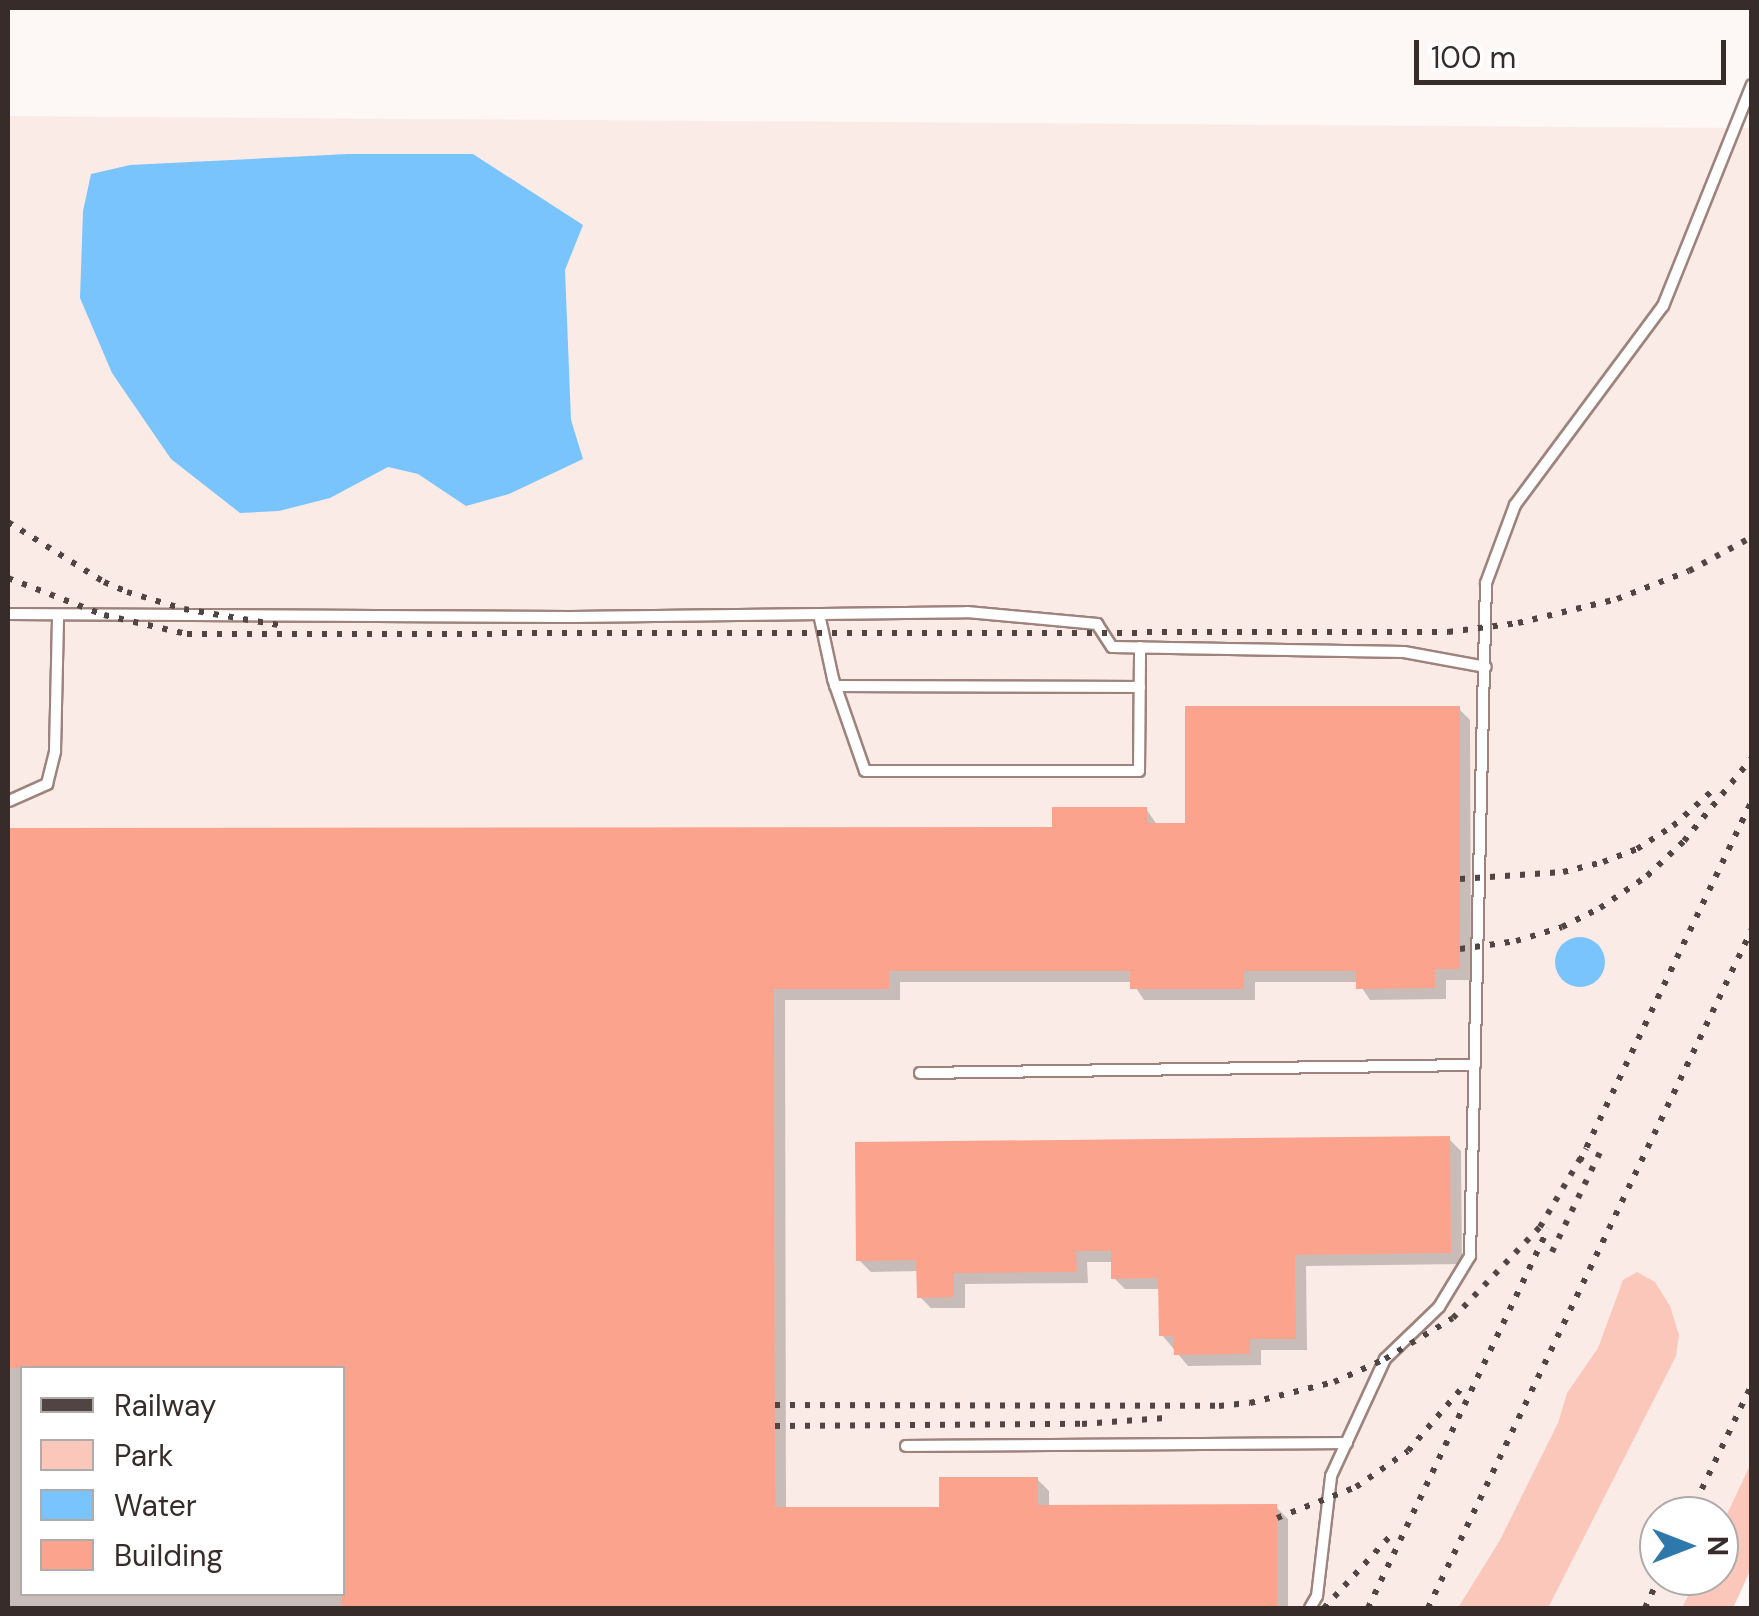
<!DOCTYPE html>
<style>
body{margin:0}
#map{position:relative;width:1759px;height:1616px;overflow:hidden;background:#fdf8f6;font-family:"DM Sans",sans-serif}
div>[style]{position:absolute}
.built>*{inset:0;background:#fbebe7}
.green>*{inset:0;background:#fac7ba}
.water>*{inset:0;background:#7ac4fd}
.round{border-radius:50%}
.shadow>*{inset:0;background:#0003}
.building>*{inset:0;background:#fca38e}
.roads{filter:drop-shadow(2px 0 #9e837d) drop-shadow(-2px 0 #9e837d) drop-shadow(0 2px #9e837d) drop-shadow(0 -2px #9e837d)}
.service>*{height:10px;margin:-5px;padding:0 5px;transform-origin:5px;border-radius:5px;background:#fff}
.rail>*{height:6px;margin-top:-3px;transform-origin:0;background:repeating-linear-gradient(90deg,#504543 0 5px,transparent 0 15px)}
span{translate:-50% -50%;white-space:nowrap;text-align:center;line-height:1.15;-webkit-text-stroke:8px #fff;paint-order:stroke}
.frame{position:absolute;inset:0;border:10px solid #372c2a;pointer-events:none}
.legend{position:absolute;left:20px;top:1366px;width:325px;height:230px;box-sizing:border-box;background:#fff;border:2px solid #afabaa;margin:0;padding:12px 18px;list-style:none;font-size:30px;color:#372c2a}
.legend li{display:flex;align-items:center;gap:20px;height:50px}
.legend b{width:50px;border:2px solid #afabaa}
.north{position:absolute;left:1639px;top:1496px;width:100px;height:100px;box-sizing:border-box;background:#fff;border:2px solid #afabaa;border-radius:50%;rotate:90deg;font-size:28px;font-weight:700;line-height:40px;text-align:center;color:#372c2a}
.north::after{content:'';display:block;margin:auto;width:35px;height:45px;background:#2f78ac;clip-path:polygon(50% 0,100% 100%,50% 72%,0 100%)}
.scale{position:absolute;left:1414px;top:40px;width:312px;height:45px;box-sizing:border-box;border:5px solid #372c2a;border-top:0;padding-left:12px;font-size:30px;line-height:35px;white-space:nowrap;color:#372c2a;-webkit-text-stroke:8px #fff;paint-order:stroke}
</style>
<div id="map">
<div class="built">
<div style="clip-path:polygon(evenodd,8px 116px,1751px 128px,1751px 1463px,1719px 1531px,1719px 1516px,1659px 1516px,1659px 1576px,1698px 1576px,1682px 1608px,8px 1608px,8px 116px,22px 1368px,342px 1368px,342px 1594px,22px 1594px,22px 1368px)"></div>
</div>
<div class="green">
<div style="clip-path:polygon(1637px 1272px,1655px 1282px,1670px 1306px,1679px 1335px,1676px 1356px,1548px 1608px,1458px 1608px,1500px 1540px,1558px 1423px,1567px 1393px,1598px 1348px,1623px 1280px)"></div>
<div style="clip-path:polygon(1751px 1463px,1751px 1569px,1733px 1608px,1682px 1608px,1698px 1576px,1719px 1576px,1719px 1531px)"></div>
</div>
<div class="water">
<div style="clip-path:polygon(348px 154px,473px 154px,583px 225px,565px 270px,571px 420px,583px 459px,509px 494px,466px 506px,418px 474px,388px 467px,330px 498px,279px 511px,240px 513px,171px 459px,112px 373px,80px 298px,83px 211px,91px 174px,130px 165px)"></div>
<div class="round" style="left:1555px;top:937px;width:50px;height:50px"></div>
</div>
<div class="shadow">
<div style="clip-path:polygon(evenodd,1458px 708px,1470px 720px,1471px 980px,1446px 980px,1446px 999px,1370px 1000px,1358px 982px,1255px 982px,1255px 1000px,1144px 1000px,1132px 982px,900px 982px,900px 1000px,785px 1000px,786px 1509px,942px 1509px,1037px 1479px,1049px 1491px,1049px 1507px,1276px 1507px,1288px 1519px,1288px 1608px,8px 1608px,8px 831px,1054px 829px,1146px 809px,1158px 826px,1187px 826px,1458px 708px,22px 1368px,342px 1368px,342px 1594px,22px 1594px,22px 1368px)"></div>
<div style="clip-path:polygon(1449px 1139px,1461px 1151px,1462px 1264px,1306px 1266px,1307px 1350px,1261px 1350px,1261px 1365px,1188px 1366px,1162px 1335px,1161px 1289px,1125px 1289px,1114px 1278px,1113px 1262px,1087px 1262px,1088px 1283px,965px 1284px,965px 1308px,931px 1308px,919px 1296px,919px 1271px,871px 1272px,859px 1260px)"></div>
</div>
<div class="building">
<div style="clip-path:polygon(1185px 706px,1460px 706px,1460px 969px,1435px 969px,1435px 988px,1356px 989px,1356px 971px,1244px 971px,1244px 989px,1130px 989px,1130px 971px,889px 971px,889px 989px,774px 989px,775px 1507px,939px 1507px,939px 1477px,1038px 1477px,1038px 1505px,1277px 1504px,1277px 1608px,342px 1608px,342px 1368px,8px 1368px,8px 828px,1052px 827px,1052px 807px,1147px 807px,1147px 823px,1185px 823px)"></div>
<div style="clip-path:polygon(1450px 1136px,1451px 1253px,1295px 1255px,1296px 1339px,1250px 1339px,1250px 1354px,1174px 1355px,1173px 1336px,1159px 1336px,1158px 1278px,1111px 1279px,1111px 1251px,1076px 1251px,1077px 1272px,954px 1273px,954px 1297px,917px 1298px,916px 1260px,856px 1261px,855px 1142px)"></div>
</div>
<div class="roads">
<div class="service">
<div style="left:8px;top:614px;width:563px;rotate:0.31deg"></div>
<div style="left:571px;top:617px;width:396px;rotate:-0.7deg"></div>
<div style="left:967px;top:612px;width:131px;rotate:5.3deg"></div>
<div style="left:1097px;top:624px;width:27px;rotate:57deg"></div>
<div style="left:1112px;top:647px;width:292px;rotate:1deg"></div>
<div style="left:1404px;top:652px;width:83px;rotate:10.4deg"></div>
<div style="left:819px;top:614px;width:66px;rotate:77.8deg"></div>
<div style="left:833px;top:679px;width:97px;rotate:70.8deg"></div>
<div style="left:865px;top:771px;width:274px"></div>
<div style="left:1139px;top:771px;width:124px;rotate:-89.5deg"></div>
<div style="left:835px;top:686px;width:305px;rotate:0.2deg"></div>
<div style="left:9px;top:801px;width:42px;rotate:-24.1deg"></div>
<div style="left:47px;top:784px;width:34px;rotate:-76deg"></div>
<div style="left:55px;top:751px;width:136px;rotate:-88.7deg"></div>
<div style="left:920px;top:1073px;width:555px;rotate:-0.83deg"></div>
<div style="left:906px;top:1446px;width:441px;rotate:-0.4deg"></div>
<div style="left:1310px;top:1608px;width:14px;rotate:-60deg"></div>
<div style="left:1317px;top:1596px;width:121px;rotate:-83.3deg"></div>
<div style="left:1331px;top:1476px;width:129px;rotate:-65.2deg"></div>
<div style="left:1385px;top:1359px;width:75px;rotate:-43.9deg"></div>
<div style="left:1439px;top:1307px;width:60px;rotate:-58.7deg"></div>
<div style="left:1470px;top:1256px;width:673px;rotate:-88.64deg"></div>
<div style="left:1486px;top:583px;width:83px;rotate:-69.6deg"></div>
<div style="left:1515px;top:505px;width:248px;rotate:-53.4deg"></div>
<div style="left:1663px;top:306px;width:238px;rotate:-68.1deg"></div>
</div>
</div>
<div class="rail">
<div style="left:8px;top:522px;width:113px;rotate:32deg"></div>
<div style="left:104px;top:582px;width:25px;rotate:23deg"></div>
<div style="left:127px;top:592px;width:59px;rotate:16.6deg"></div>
<div style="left:184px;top:609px;width:96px;rotate:9.6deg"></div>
<div style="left:8px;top:578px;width:103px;rotate:21.1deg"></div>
<div style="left:104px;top:615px;width:85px;rotate:12.9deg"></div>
<div style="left:187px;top:634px;width:1261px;rotate:-0.09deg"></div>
<div style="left:1448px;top:632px;width:71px;rotate:-7.3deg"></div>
<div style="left:1518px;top:623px;width:102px;rotate:-13.6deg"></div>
<div style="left:1617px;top:599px;width:77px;rotate:-21.3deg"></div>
<div style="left:1689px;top:571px;width:72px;rotate:-28.4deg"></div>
<div style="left:1460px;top:879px;width:103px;rotate:-3.9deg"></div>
<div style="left:1563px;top:872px;width:41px;rotate:-14deg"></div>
<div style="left:1603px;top:862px;width:36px;rotate:-21deg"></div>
<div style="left:1637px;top:849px;width:43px;rotate:-32.6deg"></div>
<div style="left:1673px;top:826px;width:54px;rotate:-42deg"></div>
<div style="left:1460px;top:949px;width:57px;rotate:-8.1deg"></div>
<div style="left:1516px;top:941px;width:48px;rotate:-16.9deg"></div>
<div style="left:1562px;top:927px;width:42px;rotate:-26.6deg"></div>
<div style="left:1600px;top:908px;width:57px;rotate:-34.2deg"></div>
<div style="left:1647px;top:876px;width:51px;rotate:-43.4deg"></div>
<div style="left:1684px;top:841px;width:107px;rotate:-50.7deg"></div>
<div style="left:1580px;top:1161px;width:399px;rotate:-64.5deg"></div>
<div style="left:1552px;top:1252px;width:115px;rotate:-64.3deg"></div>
<div style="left:775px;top:1405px;width:444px;rotate:0.1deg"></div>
<div style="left:1219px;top:1406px;width:31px;rotate:-6deg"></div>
<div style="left:1250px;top:1403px;width:87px;rotate:-14deg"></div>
<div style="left:1334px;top:1382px;width:56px;rotate:-24.3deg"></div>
<div style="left:1385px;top:1359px;width:79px;rotate:-31.1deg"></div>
<div style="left:1453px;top:1318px;width:126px;rotate:-46.3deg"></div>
<div style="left:1540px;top:1227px;width:91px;rotate:-59.5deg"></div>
<div style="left:775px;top:1426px;width:307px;rotate:-0.4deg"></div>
<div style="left:1082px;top:1424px;width:83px;rotate:-4.1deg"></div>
<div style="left:1689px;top:1516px;width:146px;rotate:-64.5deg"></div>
<div style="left:1277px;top:1518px;width:85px;rotate:-21.4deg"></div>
<div style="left:1356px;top:1487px;width:63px;rotate:-34.7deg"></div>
<div style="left:1408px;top:1451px;width:82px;rotate:-49.5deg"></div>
<div style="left:1324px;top:1608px;width:103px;rotate:-47.4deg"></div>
<div style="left:1368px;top:1608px;width:420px;rotate:-64.6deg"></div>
<div style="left:1428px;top:1608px;width:752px;rotate:-64.49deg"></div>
<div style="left:1645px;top:1608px;width:35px;rotate:-65deg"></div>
</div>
<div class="frame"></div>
<ul class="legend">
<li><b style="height:12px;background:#504543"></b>Railway</li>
<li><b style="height:28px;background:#fac7ba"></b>Park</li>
<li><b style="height:28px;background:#7ac4fd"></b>Water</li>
<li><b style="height:28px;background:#fca38e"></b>Building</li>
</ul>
<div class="north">N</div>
<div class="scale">100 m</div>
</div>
